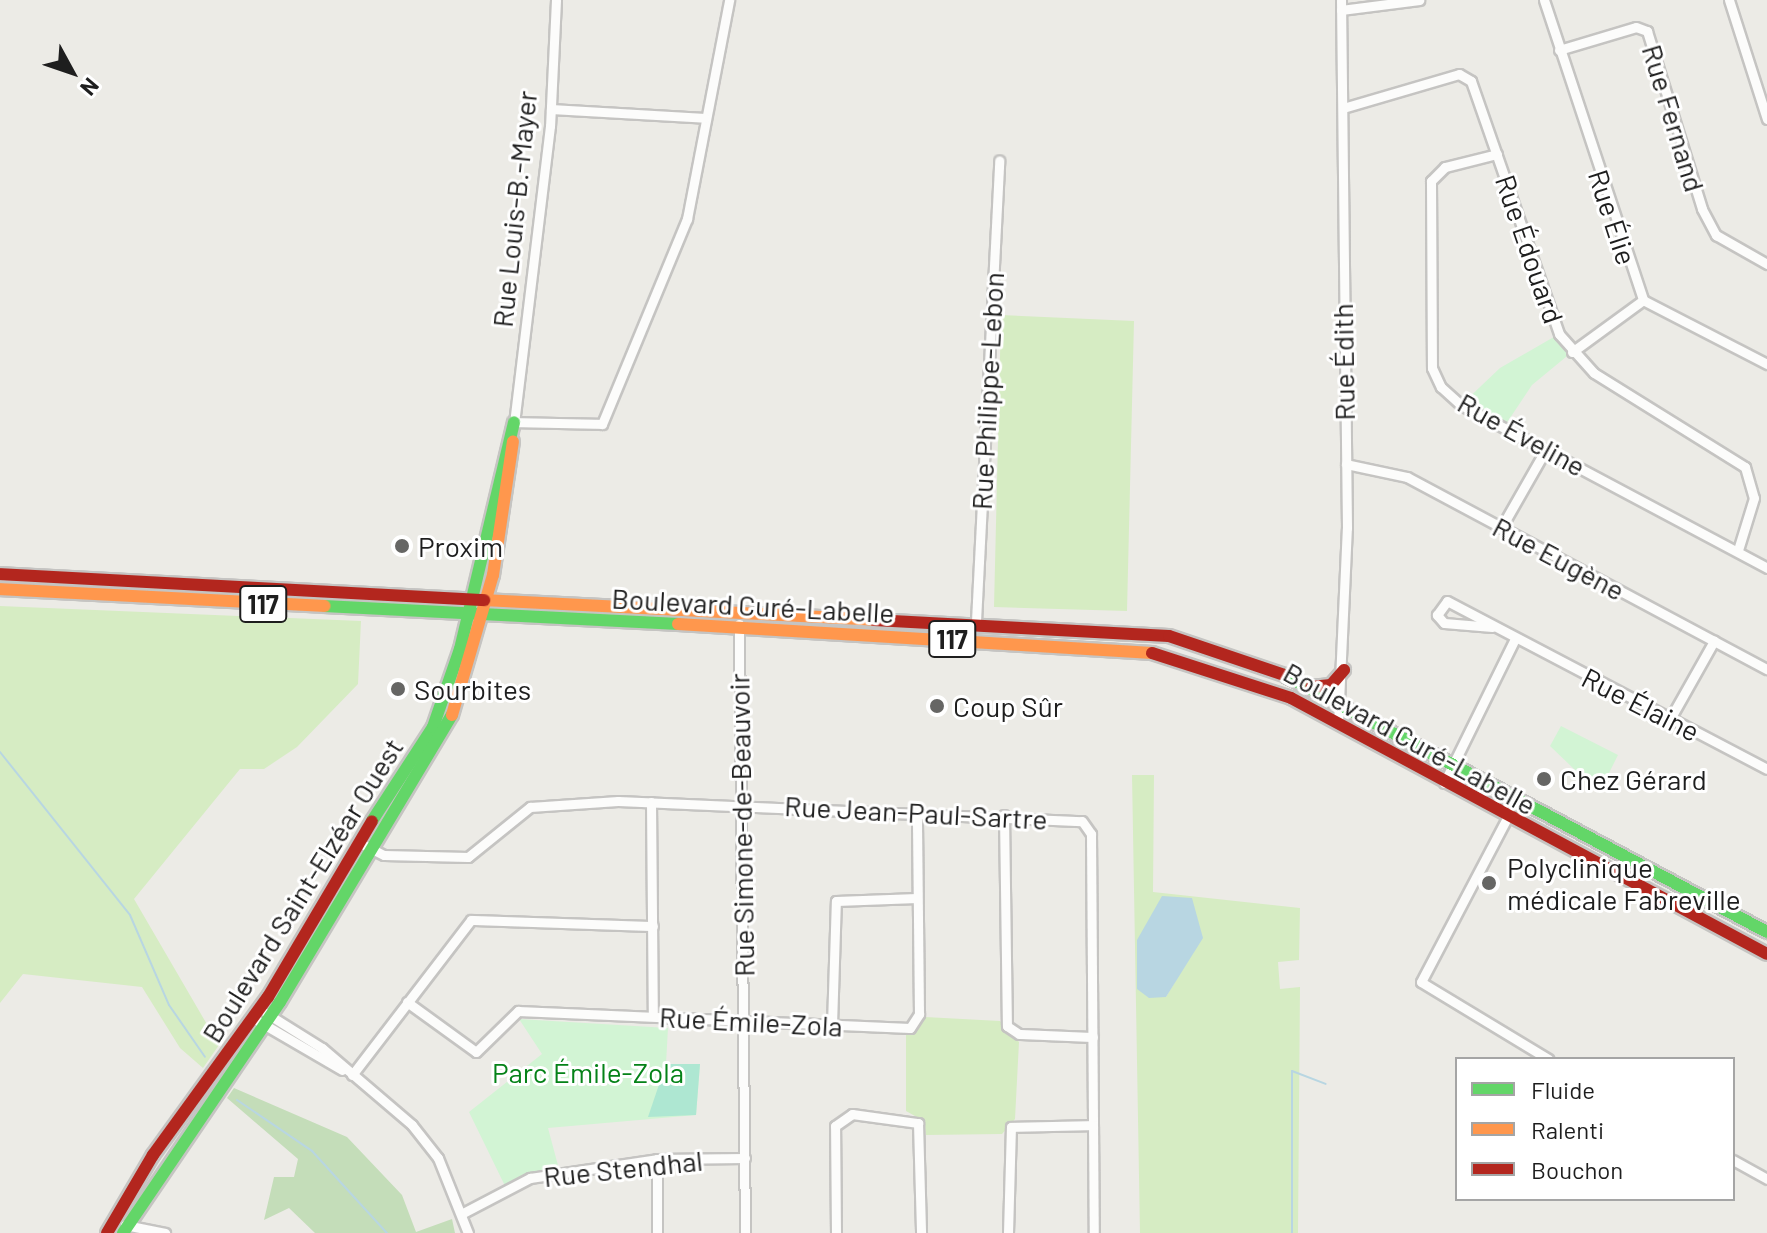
<!DOCTYPE html>
<meta charset="utf-8">
<style>
body{margin:0}
#map{position:relative;width:1767px;height:1233px;overflow:hidden;background:#ecebe6;font-family:Barlow,sans-serif}
div>[style]{position:absolute}
.grass>*{inset:0;background:#d6ecc3}
.forest>*{inset:0;background:#c4ddb9}
.park>*{inset:0;background:#d2f4d4}
.pitch>*{inset:0;background:#aee7d2}
.water>*{inset:0;background:#b8d6e2}
.stream>*{height:2px;margin:-1px;padding:0 1px;transform-origin:1px;border-radius:1px;background:#b8d6e2}
.roads{filter:drop-shadow(2px 0 #c5c4c2) drop-shadow(-2px 0 #c5c4c2) drop-shadow(0 2px #c5c4c2) drop-shadow(0 -2px #c5c4c2)}
.street>*{height:9px;margin:-4.5px;padding:0 4.5px;transform-origin:4.5px;border-radius:4.5px;background:#fcfcfb}
.fast>*{height:12px;margin:-6px;padding:0 6px;transform-origin:6px;border-radius:6px;background:#63d668}
.slow>*{height:12px;margin:-6px;padding:0 6px;transform-origin:6px;border-radius:6px;background:#ff974d}
.jam>*{height:12px;margin:-6px;padding:0 6px;transform-origin:6px;border-radius:6px;background:#b3261e}
.dots>*{width:22px;height:22px;translate:-50% -50%;box-sizing:border-box;border:4px solid #fff;border-radius:50%}
span{translate:-50% -50%;white-space:nowrap;text-align:center;line-height:1.15;-webkit-text-stroke:6px #fff;paint-order:stroke}
.shield-label span{padding:2px 6px;background:#fff;border:2px solid;border-radius:6px;-webkit-text-stroke-width:0}
.shield-label{font-size:26px;color:#1e1e1e;font-weight:700}
.street-label{font-size:28px;color:#1e1e1e}
.poi-label{font-size:28px;color:#1e1e1e}
.left{translate:0 -50%;text-align:left}
.park-label{font-size:28px;color:#058218}
.legend{position:absolute;left:1455px;top:1057px;width:280px;height:144px;box-sizing:border-box;background:#fff;border:2px solid #a5a5a5;margin:0;padding:10px 14px;list-style:none;font-size:24px;color:#1e1e1e}
.legend li{display:flex;align-items:center;gap:16px;height:40px}
.legend b{width:40px;border:2px solid #a5a5a5}
.north{position:absolute;left:32px;top:32px;width:80px;height:80px;-webkit-text-stroke:6px #fff;paint-order:stroke;rotate:130deg;font-size:22px;font-weight:700;line-height:32px;text-align:center;color:#1e1e1e}
.north::after{content:'';display:block;margin:auto;width:28px;height:36px;background:#1e1e1e;clip-path:polygon(50% 0,100% 100%,50% 72%,0 100%)}
</style>
<div id="map">
<div class="grass">
<div style="clip-path:polygon(1001px 315px,1134px 321px,1127px 611px,994px 607px)"></div>
<div style="clip-path:polygon(0 606px,361px 621px,358px 684px,297px 747px,264px 769px,240px 769px,134px 899px,219px 1045px,203px 1068px,180px 1048px,142px 987px,23px 974px,0 1003px)"></div>
<div style="clip-path:polygon(evenodd,1132px 775px,1154px 775px,1153px 892px,1300px 908px,1299px 960px,1278px 962px,1280px 989px,1300px 987px,1298px 1233px,1140px 1233px,1132px 775px,1161px 909px,1176px 980px,1166px 997px,1137px 941px,1161px 909px)"></div>
<div style="clip-path:polygon(925px 1017px,1000px 1021px,1019px 1042px,1015px 1119px,1002px 1134px,926px 1135px,924px 1121px,906px 1111px,906px 1035px)"></div>
</div>
<div class="forest">
<div style="clip-path:polygon(234px 1088px,347px 1137px,402px 1195px,416px 1232px,452px 1219px,455px 1233px,315px 1233px,289px 1208px,264px 1220px,274px 1177px,294px 1177px,298px 1159px,227px 1098px)"></div>
</div>
<div class="park">
<div style="clip-path:polygon(1559px 334px,1572px 352px,1532px 385px,1504px 427px,1461px 405px,1500px 368px)"></div>
<div style="clip-path:polygon(1561px 726px,1618px 755px,1599px 793px,1550px 746px)"></div>
<div style="clip-path:polygon(519px 1019px,668px 1028px,666px 1064px,700px 1064px,696px 1115px,548px 1128px,560px 1173px,507px 1190px,469px 1112px,542px 1054px)"></div>
</div>
<div class="pitch">
<div style="clip-path:polygon(666px 1064px,700px 1064px,696px 1115px,648px 1117px)"></div>
</div>
<div class="water">
<div style="clip-path:polygon(1162px 896px,1192px 898px,1203px 938px,1166px 997px,1149px 998px,1137px 989px,1137px 940px)"></div>
</div>
<div class="stream">
<div style="left:0;top:752px;width:208px;rotate:51.4deg"></div>
<div style="left:130px;top:915px;width:98px;rotate:66.6deg"></div>
<div style="left:169px;top:1005px;width:63px;rotate:55.3deg"></div>
<div style="left:237px;top:1100px;width:91px;rotate:34.2deg"></div>
<div style="left:312px;top:1151px;width:111px;rotate:47.6deg"></div>
<div style="left:1292px;top:1233px;width:162px;rotate:-90deg"></div>
<div style="left:1292px;top:1071px;width:36px;rotate:21deg"></div>
</div>
<div class="roads">
<div class="street">
<div style="left:556px;top:0;width:126px;rotate:92.7deg"></div>
<div style="left:550px;top:126px;width:298px;rotate:96.9deg"></div>
<div style="left:514px;top:422px;width:88px;rotate:1.3deg"></div>
<div style="left:602px;top:424px;width:222px;rotate:-67.5deg"></div>
<div style="left:687px;top:219px;width:223px;rotate:-79.1deg"></div>
<div style="left:1544px;top:0;width:316px;rotate:71.7deg"></div>
<div style="left:1643px;top:300px;width:140px;rotate:27.3deg"></div>
<div style="left:1729px;top:0;width:125px;rotate:72.3deg"></div>
<div style="left:1341px;top:10px;width:79px;rotate:-7.3deg"></div>
<div style="left:1559px;top:50px;width:80px;rotate:-16.6deg"></div>
<div style="left:1636px;top:27px;width:12px;rotate:20deg"></div>
<div style="left:1647px;top:31px;width:186px;rotate:72.8deg"></div>
<div style="left:1702px;top:209px;width:30px;rotate:62deg"></div>
<div style="left:1716px;top:235px;width:59px;rotate:29.6deg"></div>
<div style="left:1343px;top:108px;width:121px;rotate:-16.3deg"></div>
<div style="left:1459px;top:74px;width:14px;rotate:30deg"></div>
<div style="left:1471px;top:81px;width:268px;rotate:70.8deg"></div>
<div style="left:1559px;top:334px;width:52px;rotate:48.1deg"></div>
<div style="left:1594px;top:373px;width:178px;rotate:31.9deg"></div>
<div style="left:1745px;top:467px;width:32px;rotate:74deg"></div>
<div style="left:1754px;top:498px;width:54px;rotate:107.1deg"></div>
<div style="left:551px;top:109px;width:154px;rotate:3.3deg"></div>
<div style="left:1497px;top:154px;width:54px;rotate:166deg"></div>
<div style="left:1445px;top:167px;width:20px;rotate:135deg"></div>
<div style="left:1431px;top:181px;width:187px;rotate:89.7deg"></div>
<div style="left:1432px;top:368px;width:21px;rotate:65deg"></div>
<div style="left:1441px;top:387px;width:27px;rotate:42deg"></div>
<div style="left:1461px;top:405px;width:347px;rotate:28deg"></div>
<div style="left:1572px;top:352px;width:88px;rotate:-36.2deg"></div>
<div style="left:1346px;top:464px;width:62px;rotate:12deg"></div>
<div style="left:1407px;top:477px;width:408px;rotate:28.1deg"></div>
<div style="left:1501px;top:528px;width:91px;rotate:-60.3deg"></div>
<div style="left:976px;top:621px;width:461px;rotate:-87.1deg"></div>
<div style="left:739px;top:624px;width:609px;rotate:89.44deg"></div>
<div style="left:1492px;top:627px;width:48px;rotate:-175.2deg"></div>
<div style="left:1444px;top:623px;width:11px;rotate:-131deg"></div>
<div style="left:1437px;top:615px;width:17px;rotate:-54deg"></div>
<div style="left:1447px;top:601px;width:361px;rotate:27.7deg"></div>
<div style="left:1670px;top:719px;width:90px;rotate:-60.6deg"></div>
<div style="left:1338px;top:724px;width:196px;rotate:-87.4deg"></div>
<div style="left:1347px;top:528px;width:528px;rotate:-90.65deg"></div>
<div style="left:1444px;top:783px;width:161px;rotate:-63.8deg"></div>
<div style="left:651px;top:802px;width:214px;rotate:89.5deg"></div>
<div style="left:1004px;top:815px;width:211px;rotate:89.2deg"></div>
<div style="left:1007px;top:1026px;width:14px;rotate:34deg"></div>
<div style="left:1019px;top:1034px;width:74px;rotate:2.3deg"></div>
<div style="left:1507px;top:818px;width:185px;rotate:117.7deg"></div>
<div style="left:1421px;top:982px;width:149px;rotate:31.2deg"></div>
<div style="left:364px;top:845px;width:22px;rotate:27deg"></div>
<div style="left:384px;top:855px;width:84px;rotate:1.4deg"></div>
<div style="left:468px;top:857px;width:80px;rotate:-38.9deg"></div>
<div style="left:530px;top:807px;width:88px;rotate:-3.9deg"></div>
<div style="left:618px;top:801px;width:464px;rotate:2.5deg"></div>
<div style="left:1082px;top:821px;width:16px;rotate:55deg"></div>
<div style="left:1091px;top:834px;width:399px;rotate:89.6deg"></div>
<div style="left:407px;top:1002px;width:85px;rotate:35.9deg"></div>
<div style="left:476px;top:1052px;width:59px;rotate:-44.3deg"></div>
<div style="left:518px;top:1011px;width:392px;rotate:2.5deg"></div>
<div style="left:910px;top:1028px;width:17px;rotate:-57deg"></div>
<div style="left:919px;top:1014px;width:202px;rotate:-90.6deg"></div>
<div style="left:266px;top:1013px;width:66px;rotate:32deg"></div>
<div style="left:322px;top:1048px;width:118px;rotate:40.5deg"></div>
<div style="left:412px;top:1125px;width:42px;rotate:51.8deg"></div>
<div style="left:438px;top:1158px;width:81px;rotate:68.2deg"></div>
<div style="left:253px;top:1018px;width:103px;rotate:30.3deg"></div>
<div style="left:832px;top:1025px;width:124px;rotate:-88.2deg"></div>
<div style="left:836px;top:901px;width:81px;rotate:-2.1deg"></div>
<div style="left:352px;top:1075px;width:195px;rotate:-52.5deg"></div>
<div style="left:471px;top:920px;width:182px;rotate:1.9deg"></div>
<div style="left:657px;top:1159px;width:74px;rotate:90deg"></div>
<div style="left:1733px;top:1160px;width:39px;rotate:29deg"></div>
<div style="left:463px;top:1213px;width:76px;rotate:-27.6deg"></div>
<div style="left:530px;top:1178px;width:128px;rotate:-8.5deg"></div>
<div style="left:657px;top:1159px;width:88px;rotate:-0.7deg"></div>
<div style="left:125px;top:1225px;width:41px;rotate:11.3deg"></div>
<div style="left:836px;top:1233px;width:107px;rotate:-90.5deg"></div>
<div style="left:835px;top:1126px;width:21px;rotate:-35deg"></div>
<div style="left:852px;top:1114px;width:67px;rotate:7.8deg"></div>
<div style="left:918px;top:1123px;width:110px;rotate:88.4deg"></div>
<div style="left:1008px;top:1233px;width:106px;rotate:-88.4deg"></div>
<div style="left:1011px;top:1127px;width:82px;rotate:-1.4deg"></div>
</div>
<div class="fast">
<div style="left:325px;top:606px;width:353px;rotate:2.9deg"></div>
<div style="left:1284px;top:675px;width:547px;rotate:28.02deg"></div>
<div style="left:372px;top:821px;width:112px;rotate:-57deg"></div>
<div style="left:433px;top:727px;width:83px;rotate:-70.9deg"></div>
<div style="left:460px;top:649px;width:233px;rotate:-76.6deg"></div>
<div style="left:123px;top:1233px;width:279px;rotate:-55.8deg"></div>
<div style="left:280px;top:1002px;width:335px;rotate:-59.1deg"></div>
</div>
<div class="slow">
<div style="left:0;top:589px;width:325px;rotate:3deg"></div>
<div style="left:484px;top:600px;width:391px;rotate:2.9deg"></div>
<div style="left:678px;top:624px;width:475px;rotate:3.5deg"></div>
<div style="left:452px;top:715px;width:146px;rotate:-73.7deg"></div>
<div style="left:493px;top:575px;width:135px;rotate:-81.5deg"></div>
</div>
<div class="jam">
<div style="left:0;top:574px;width:485px;rotate:3.1deg"></div>
<div style="left:874px;top:620px;width:295px;rotate:3.1deg"></div>
<div style="left:1169px;top:636px;width:121px;rotate:18.7deg"></div>
<div style="left:1152px;top:653px;width:146px;rotate:17.9deg"></div>
<div style="left:1291px;top:698px;width:540px;rotate:28.27deg"></div>
<div style="left:1311px;top:687px;width:20px;rotate:-6deg"></div>
<div style="left:1331px;top:685px;width:20px;rotate:-49deg"></div>
<div style="left:107px;top:1233px;width:91px;rotate:-59.5deg"></div>
<div style="left:153px;top:1155px;width:195px;rotate:-54deg"></div>
<div style="left:268px;top:997px;width:204px;rotate:-59.4deg"></div>
</div>
</div>
<div class="dots">
<div style="left:402px;top:546px;background:#666664"></div>
<div style="left:398px;top:689px;background:#666664"></div>
<div style="left:937px;top:706px;background:#666664"></div>
<div style="left:1544px;top:779px;background:#666664"></div>
<div style="left:1489px;top:883px;background:#666664"></div>
</div>
<div class="shield-label">
<span style="left:263px;top:604px">117</span>
<span style="left:952px;top:639px">117</span>
</div>
<div class="street-label">
<span style="left:1674px;top:118px;rotate:73deg">Rue Fernand</span>
<span style="left:514px;top:209px;rotate:-84deg">Rue Louis-B.-Mayer</span>
<span style="left:1613px;top:217px;rotate:72deg">Rue Élie</span>
<span style="left:1530px;top:249px;rotate:71deg">Rue Édouard</span>
<span style="left:1343px;top:362px;rotate:-91deg">Rue Édith</span>
<span style="left:987px;top:391px;rotate:-87deg">Rue Philippe-Lebon</span>
<span style="left:1522px;top:434px;rotate:29deg">Rue Éveline</span>
<span style="left:1559px;top:558px;rotate:28deg">Rue Eugène</span>
<span style="left:753px;top:605px;rotate:3deg">Boulevard Curé-Labelle</span>
<span style="left:1641px;top:704px;rotate:27deg">Rue Élaine</span>
<span style="left:1410px;top:738px;rotate:29deg">Boulevard Curé-Labelle</span>
<span style="left:916px;top:812px;rotate:3deg">Rue Jean-Paul-Sartre</span>
<span style="left:741px;top:825px;rotate:-91deg">Rue Simone-de-Beauvoir</span>
<span style="left:302px;top:890px;rotate:-58deg">Boulevard Saint-Elzéar Ouest</span>
<span style="left:751px;top:1021px;rotate:3deg">Rue Émile-Zola</span>
<span style="left:623px;top:1168px;rotate:-6deg">Rue Stendhal</span>
</div>
<div class="poi-label">
<span class="left" style="left:418px;top:546px">Proxim</span>
<span class="left" style="left:414px;top:689px">Sourbites</span>
<span class="left" style="left:953px;top:706px">Coup Sûr</span>
<span class="left" style="left:1560px;top:779px">Chez Gérard</span>
<span class="left" style="left:1507px;top:883px">Polyclinique<br>médicale Fabreville</span>
</div>
<div class="park-label">
<span style="left:588px;top:1072px">Parc Émile-Zola</span>
</div>
<ul class="legend">
<li><b style="height:10px;background:#63d668"></b>Fluide</li>
<li><b style="height:10px;background:#ff974d"></b>Ralenti</li>
<li><b style="height:10px;background:#b3261e"></b>Bouchon</li>
</ul>
<div class="north">N</div>
</div>
